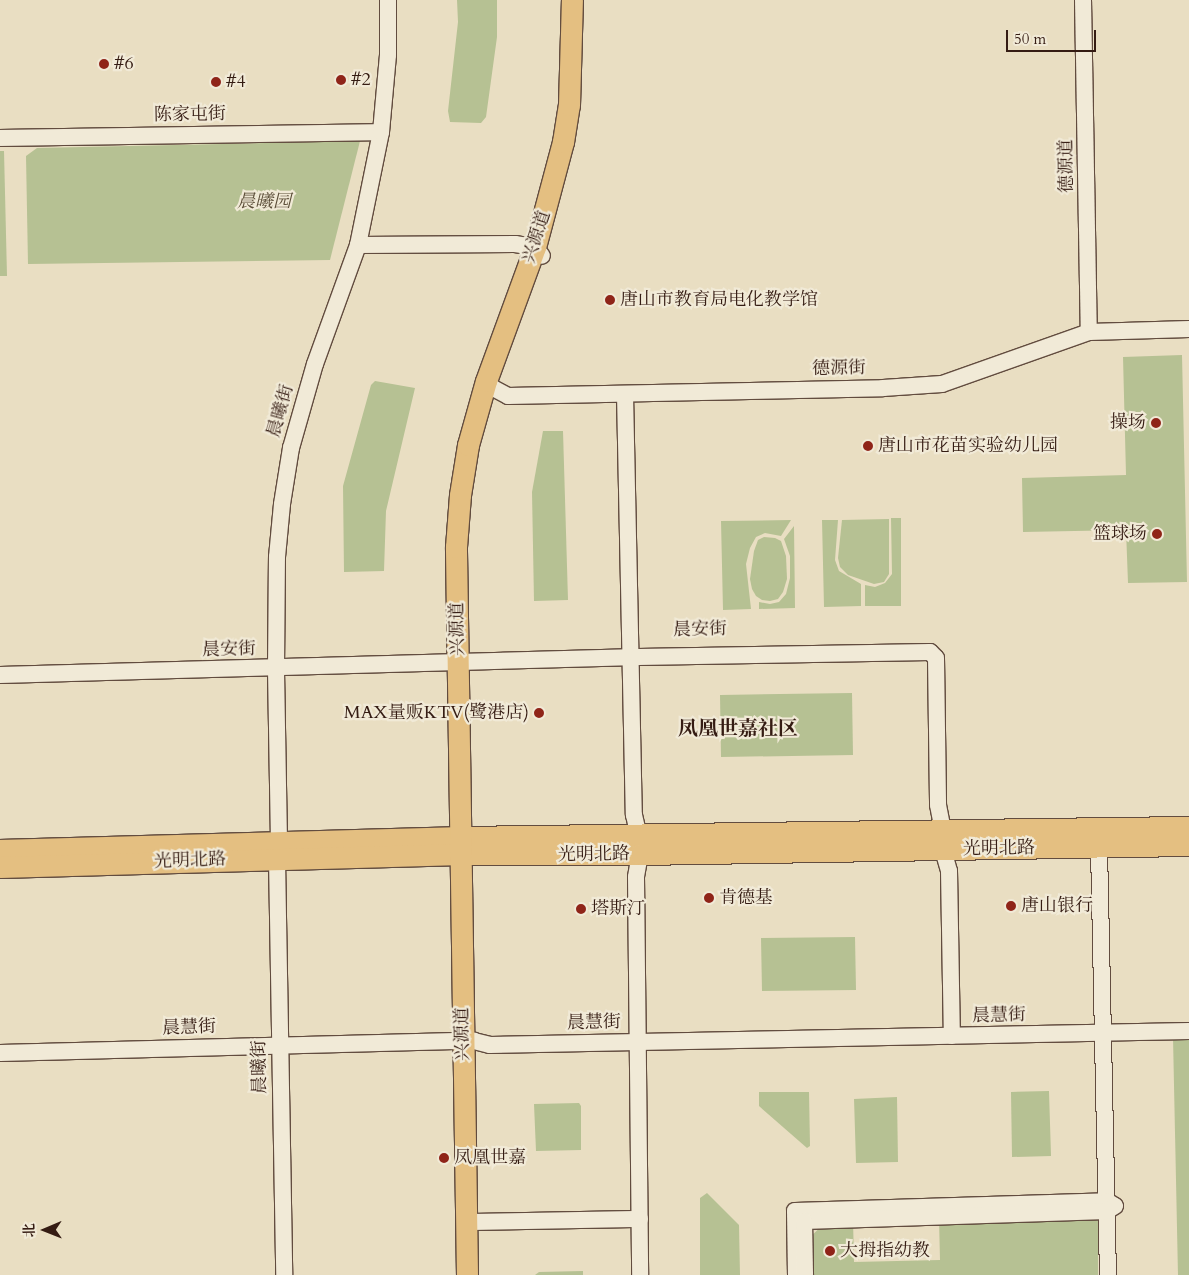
<!DOCTYPE html>
<meta charset="utf-8">
<style>
body{margin:0}
#map{position:relative;width:1189px;height:1275px;overflow:hidden;background:#e9dec2;font-family:Cardo,"Noto Serif SC",serif}
div>[style]{position:absolute}
.green>*{inset:0;background:#b6c193}
.roads{filter:drop-shadow(1px 0 #624c3f) drop-shadow(-1px 0 #624c3f) drop-shadow(0 1px #624c3f) drop-shadow(0 -1px #624c3f)}
.minor>*{height:16px;margin:-8px;padding:0 8px;transform-origin:8px;border-radius:8px;background:#f1ead7}
.major>*{height:21px;margin:-10.5px;padding:0 10.5px;transform-origin:10.5px;border-radius:10.5px;background:#e4bf81}
.dots>*{width:14px;height:14px;translate:-50% -50%;box-sizing:border-box;border:2px solid #f1ead7;border-radius:50%}
span{translate:-50% -50%;white-space:nowrap;text-align:center;line-height:1.15;-webkit-text-stroke:4.5px #f1ead7;paint-order:stroke}
.poi-label{font-size:18px;color:#351c13}
.left{translate:0 -50%;text-align:left}
.right{translate:-100% -50%;text-align:right}
.street-label{font-size:18px;color:#351c13}
.park-label{font-size:18px;color:#5c4e39;font-style:italic}
.quarter-label{font-size:20px;color:#351c13;font-weight:700}
.north{position:absolute;left:20px;top:1205px;width:50px;height:50px;-webkit-text-stroke:4px #f1ead7;paint-order:stroke;rotate:269deg;font-size:14px;font-weight:700;line-height:20px;text-align:center;color:#351c13}
.north::after{content:'';display:block;margin:auto;width:18px;height:22px;background:#351c13;clip-path:polygon(50% 0,100% 100%,50% 72%,0 100%)}
.scale{position:absolute;left:1006px;top:30px;width:90px;height:22px;box-sizing:border-box;border:2px solid #351c13;border-top:0;padding-left:6px;font-size:15px;line-height:18px;white-space:nowrap;color:#351c13;-webkit-text-stroke:4px #f1ead7;paint-order:stroke}
</style>
<div id="map">
<div class="green">
<div style="clip-path:polygon(457px 0,497px 0,497px 37px,486px 117px,481px 123px,450px 122px,448px 111px,458px 22px)"></div>
<div style="clip-path:polygon(360px 141px,330px 260px,28px 264px,26px 156px,37px 148px)"></div>
<div style="clip-path:polygon(0 151px,4px 151px,7px 276px,0 276px)"></div>
<div style="clip-path:polygon(1182px 355px,1187px 582px,1128px 583px,1126px 530px,1023px 532px,1022px 478px,1126px 475px,1123px 357px)"></div>
<div style="clip-path:polygon(375px 381px,415px 388px,386px 511px,384px 571px,344px 572px,343px 486px,371px 385px)"></div>
<div style="clip-path:polygon(543px 431px,563px 431px,568px 600px,534px 601px,532px 492px)"></div>
<div style="clip-path:polygon(891px 518px,901px 518px,901px 606px,865px 606px,865px 585px,875px 587px,885px 583px,892px 574px)"></div>
<div style="clip-path:polygon(889px 519px,889px 574px,884px 582px,874px 584px,848px 575px,840px 567px,838px 558px,842px 520px)"></div>
<div style="clip-path:polygon(791px 520px,781px 536px,765px 533px,756px 537px,750px 548px,746px 564px,751px 609px,723px 610px,721px 521px)"></div>
<div style="clip-path:polygon(822px 520px,838px 520px,835px 560px,839px 571px,861px 584px,861px 606px,824px 607px)"></div>
<div style="clip-path:polygon(794px 526px,795px 608px,759px 609px,759px 602px,770px 604px,779px 602px,786px 594px,790px 578px,790px 556px,784px 539px)"></div>
<div style="clip-path:polygon(764px 537px,775px 538px,781px 541px,786px 556px,787px 579px,783px 592px,778px 599px,770px 601px,762px 600px,756px 596px,752px 589px,750px 579px,754px 551px,758px 540px)"></div>
<div style="clip-path:polygon(852px 693px,853px 755px,721px 757px,720px 695px)"></div>
<div style="clip-path:polygon(855px 937px,856px 990px,762px 991px,761px 938px)"></div>
<div style="clip-path:polygon(1173px 1037px,1189px 1037px,1189px 1275px,1178px 1275px)"></div>
<div style="clip-path:polygon(1049px 1091px,1051px 1156px,1012px 1157px,1011px 1092px)"></div>
<div style="clip-path:polygon(759px 1092px,809px 1092px,810px 1146px,807px 1148px,759px 1106px)"></div>
<div style="clip-path:polygon(897px 1097px,898px 1162px,856px 1163px,854px 1099px)"></div>
<div style="clip-path:polygon(579px 1103px,581px 1106px,581px 1150px,536px 1151px,534px 1104px)"></div>
<div style="clip-path:polygon(707px 1193px,739px 1225px,740px 1275px,700px 1275px,700px 1198px)"></div>
<div style="clip-path:polygon(1098px 1214px,1098px 1275px,808px 1275px,807px 1240px,828px 1220px,853px 1219px,854px 1262px,940px 1260px,939px 1218px)"></div>
<div style="clip-path:polygon(583px 1271px,583px 1275px,535px 1275px,539px 1272px)"></div>
</div>
<div class="roads">
<div class="minor">
<div style="left:1083px;top:0;width:332px;rotate:89deg"></div>
<div style="left:0;top:138px;width:381px;rotate:-0.9deg"></div>
<div style="left:358px;top:245px;width:157px;rotate:-0.4deg"></div>
<div style="left:515px;top:244px;width:20px;rotate:9deg"></div>
<div style="left:535px;top:247px;width:11px;rotate:52deg"></div>
<div style="left:486px;top:381px;width:10px;rotate:45deg"></div>
<div style="left:493px;top:388px;width:17px;rotate:28deg"></div>
<div style="left:508px;top:396px;width:375px;rotate:-1.2deg"></div>
<div style="left:883px;top:388px;width:59px;rotate:-3.9deg"></div>
<div style="left:942px;top:384px;width:156px;rotate:-19.5deg"></div>
<div style="left:1089px;top:332px;width:100px;rotate:-1.7deg"></div>
<div style="left:625px;top:394px;width:421px;rotate:88.8deg"></div>
<div style="left:634px;top:815px;width:22px;rotate:77deg"></div>
<div style="left:0;top:675px;width:638px;rotate:-1.62deg"></div>
<div style="left:638px;top:657px;width:292px;rotate:-1deg"></div>
<div style="left:930px;top:652px;width:8px;rotate:45deg"></div>
<div style="left:936px;top:658px;width:147px;rotate:89.2deg"></div>
<div style="left:938px;top:805px;width:26px;rotate:79deg"></div>
<div style="left:279px;top:842px;width:173px;rotate:-91deg"></div>
<div style="left:276px;top:669px;width:112px;rotate:-89.5deg"></div>
<div style="left:277px;top:557px;width:53px;rotate:-84.6deg"></div>
<div style="left:282px;top:504px;width:57px;rotate:-80.9deg"></div>
<div style="left:291px;top:448px;width:87px;rotate:-74.1deg"></div>
<div style="left:315px;top:364px;width:127px;rotate:-70.1deg"></div>
<div style="left:358px;top:245px;width:115px;rotate:-78.5deg"></div>
<div style="left:381px;top:132px;width:77px;rotate:-84.8deg"></div>
<div style="left:388px;top:55px;width:55px;rotate:-90deg"></div>
<div style="left:1099px;top:847px;width:428px;rotate:88.8deg"></div>
<div style="left:943px;top:850px;width:22px;rotate:74deg"></div>
<div style="left:949px;top:871px;width:165px;rotate:89deg"></div>
<div style="left:640px;top:854px;width:23px;rotate:100deg"></div>
<div style="left:636px;top:877px;width:398px;rotate:89.4deg"></div>
<div style="left:277px;top:859px;width:416px;rotate:89deg"></div>
<div style="left:0;top:1053px;width:474px;rotate:-1.5deg"></div>
<div style="left:474px;top:1041px;width:16px;rotate:14deg"></div>
<div style="left:490px;top:1045px;width:699px;rotate:-1.15deg"></div>
<div style="left:466px;top:1222px;width:174px;rotate:-1deg"></div>
<div style="left:796px;top:1275px;width:64px;rotate:-90.9deg"></div>
<div style="left:795px;top:1211px;width:312px;rotate:-1.8deg"></div>
<div style="left:1107px;top:1201px;width:9px;rotate:32deg"></div>
<div style="left:1115px;top:1206px;width:9px;rotate:148deg"></div>
<div style="left:1107px;top:1211px;width:303px;rotate:178.1deg"></div>
<div style="left:804px;top:1221px;width:54px;rotate:88.9deg"></div>
</div>
<div class="major">
<div style="left:0;top:850px;width:461px;rotate:-1.6deg"></div>
<div style="left:461px;top:837px;width:728px;rotate:-0.79deg"></div>
<div style="left:0;top:867px;width:471px;rotate:-1.6deg"></div>
<div style="left:471px;top:854px;width:169px"></div>
<div style="left:640px;top:854px;width:549px;rotate:-0.94deg"></div>
<div style="left:467px;top:1275px;width:728px;rotate:-90.87deg"></div>
<div style="left:456px;top:547px;width:52px;rotate:-85.6deg"></div>
<div style="left:460px;top:495px;width:51px;rotate:-80.9deg"></div>
<div style="left:468px;top:445px;width:66px;rotate:-74.3deg"></div>
<div style="left:486px;top:381px;width:143px;rotate:-69.9deg"></div>
<div style="left:535px;top:247px;width:109px;rotate:-75.1deg"></div>
<div style="left:563px;top:142px;width:37px;rotate:-81deg"></div>
<div style="left:569px;top:105px;width:105px;rotate:-88.4deg"></div>
</div>
</div>
<div class="dots">
<div style="left:104px;top:64px;background:#8f2418"></div>
<div style="left:341px;top:80px;background:#8f2418"></div>
<div style="left:216px;top:82px;background:#8f2418"></div>
<div style="left:610px;top:300px;background:#8f2418"></div>
<div style="left:1156px;top:423px;background:#8f2418"></div>
<div style="left:868px;top:446px;background:#8f2418"></div>
<div style="left:1157px;top:534px;background:#8f2418"></div>
<div style="left:539px;top:713px;background:#8f2418"></div>
<div style="left:709px;top:898px;background:#8f2418"></div>
<div style="left:1011px;top:906px;background:#8f2418"></div>
<div style="left:581px;top:909px;background:#8f2418"></div>
<div style="left:444px;top:1158px;background:#8f2418"></div>
<div style="left:830px;top:1251px;background:#8f2418"></div>
</div>
<div class="poi-label">
<span class="left" style="left:114px;top:64px">#6</span>
<span class="left" style="left:351px;top:80px">#2</span>
<span class="left" style="left:226px;top:82px">#4</span>
<span class="left" style="left:620px;top:300px">唐山市教育局电化教学馆</span>
<span class="right" style="left:1146px;top:423px">操场</span>
<span class="left" style="left:878px;top:446px">唐山市花苗实验幼儿园</span>
<span class="right" style="left:1147px;top:534px">篮球场</span>
<span class="right" style="left:529px;top:713px">MAX量贩KTV(鹭港店)</span>
<span class="left" style="left:719px;top:898px">肯德基</span>
<span class="left" style="left:1021px;top:906px">唐山银行</span>
<span class="left" style="left:591px;top:909px">塔斯汀</span>
<span class="left" style="left:454px;top:1158px">凤凰世嘉</span>
<span class="left" style="left:840px;top:1251px">大拇指幼教</span>
</div>
<div class="street-label">
<span style="left:190px;top:115px;rotate:-1deg">陈家屯街</span>
<span style="left:1067px;top:166px;rotate:-91deg">德源道</span>
<span style="left:537px;top:237px;rotate:-72deg">兴源道</span>
<span style="left:839px;top:369px;rotate:-1deg">德源街</span>
<span style="left:281px;top:411px;rotate:-74deg">晨曦街</span>
<span style="left:458px;top:629px;rotate:-91deg">兴源道</span>
<span style="left:700px;top:630px;rotate:-1deg">晨安街</span>
<span style="left:229px;top:650px;rotate:-1deg">晨安街</span>
<span style="left:999px;top:849px;rotate:-1deg">光明北路</span>
<span style="left:594px;top:855px;rotate:-1deg">光明北路</span>
<span style="left:190px;top:861px;rotate:-2deg">光明北路</span>
<span style="left:999px;top:1016px;rotate:-1deg">晨慧街</span>
<span style="left:594px;top:1023px;rotate:-1deg">晨慧街</span>
<span style="left:189px;top:1028px;rotate:-2deg">晨慧街</span>
<span style="left:463px;top:1034px;rotate:-91deg">兴源道</span>
<span style="left:260px;top:1067px;rotate:-91deg">晨曦街</span>
</div>
<div class="park-label">
<span style="left:264px;top:202px">晨曦园</span>
</div>
<div class="quarter-label">
<span style="left:738px;top:728px">凤凰世嘉社区</span>
</div>
<div class="north">北</div>
<div class="scale">50 m</div>
</div>
